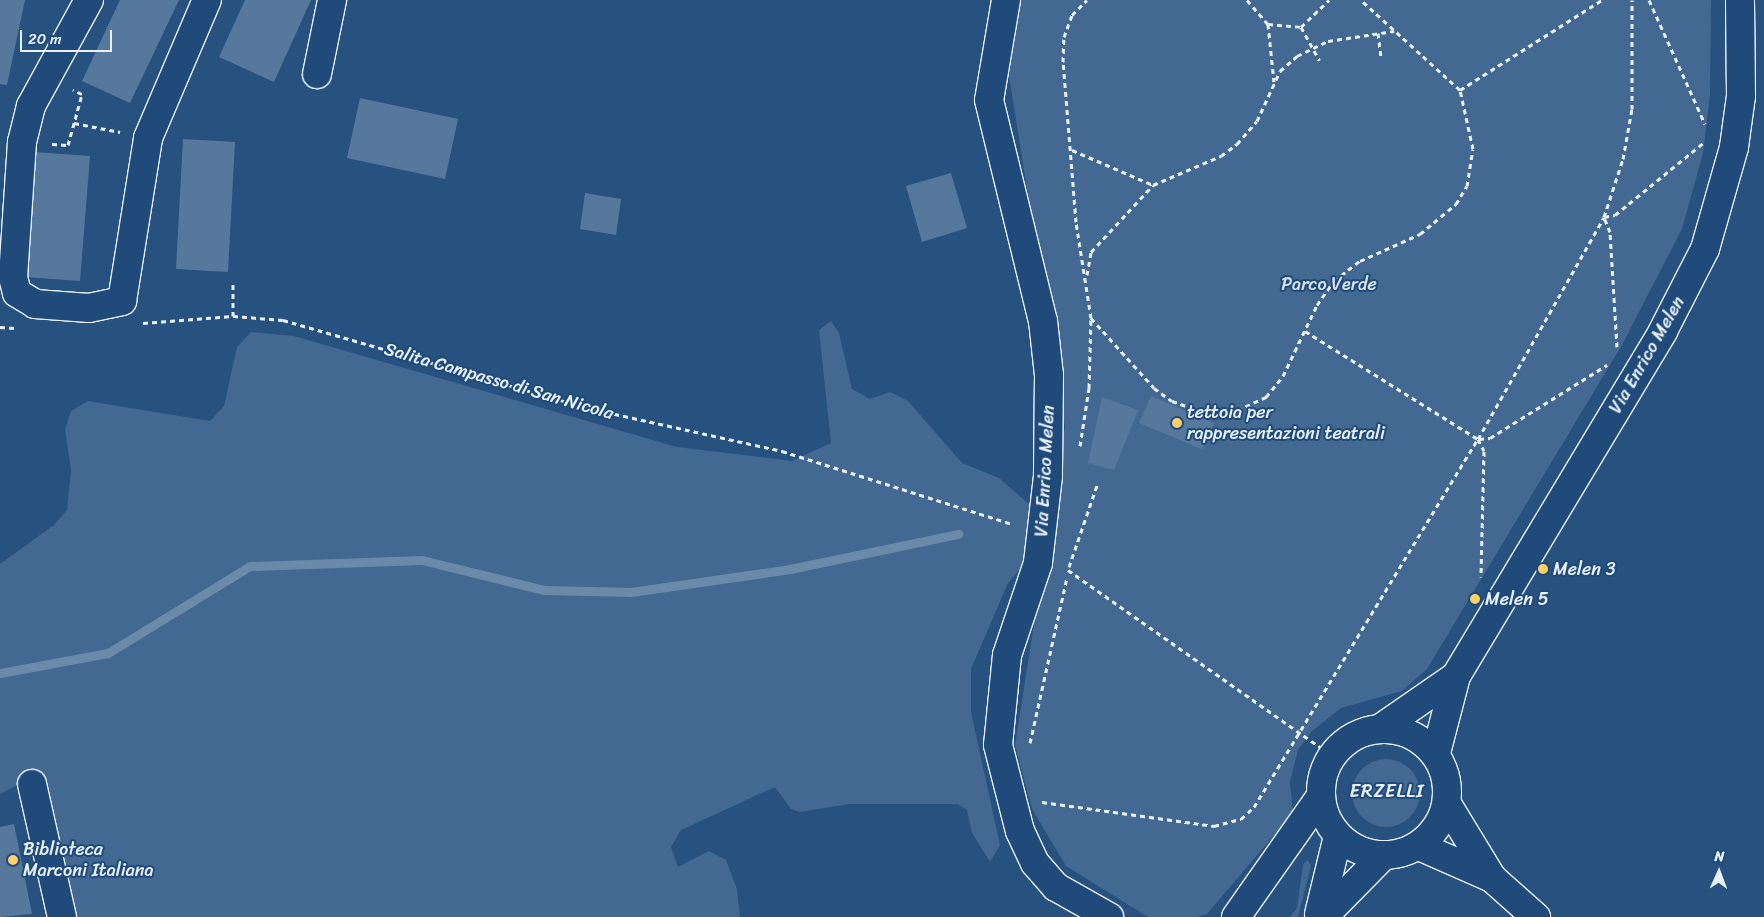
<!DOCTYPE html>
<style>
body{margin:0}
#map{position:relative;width:1764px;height:917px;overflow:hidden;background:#27517f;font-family:Sriracha,sans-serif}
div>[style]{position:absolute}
.green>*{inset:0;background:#436891}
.round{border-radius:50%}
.stream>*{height:9px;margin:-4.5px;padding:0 4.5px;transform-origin:4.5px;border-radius:4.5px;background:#6b8aaa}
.building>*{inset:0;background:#57789d}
.path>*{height:3px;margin-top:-1.5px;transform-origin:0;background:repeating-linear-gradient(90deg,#e8f1f8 0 5px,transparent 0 9px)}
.roads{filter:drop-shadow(1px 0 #e8f1f8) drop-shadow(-1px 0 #e8f1f8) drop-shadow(0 1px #e8f1f8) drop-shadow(0 -1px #e8f1f8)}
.minor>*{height:28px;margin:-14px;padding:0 14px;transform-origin:14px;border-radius:14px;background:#1f4a7a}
.minor>.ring{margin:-14px;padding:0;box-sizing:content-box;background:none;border:28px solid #1f4a7a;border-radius:50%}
.dots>*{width:14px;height:14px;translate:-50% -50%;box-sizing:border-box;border:2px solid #1f4a7a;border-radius:50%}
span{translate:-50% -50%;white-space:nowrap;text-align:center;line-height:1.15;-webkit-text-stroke:4px #1f4a7a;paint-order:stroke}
.park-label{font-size:18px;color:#d8e3ee}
.street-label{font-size:18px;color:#e8f1f8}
.poi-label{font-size:18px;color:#e8f1f8}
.left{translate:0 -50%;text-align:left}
.neighbourhood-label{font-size:19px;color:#e8f1f8;letter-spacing:1px}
.north{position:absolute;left:1694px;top:847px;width:50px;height:50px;-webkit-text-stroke:4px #1f4a7a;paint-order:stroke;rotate:2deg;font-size:14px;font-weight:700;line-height:20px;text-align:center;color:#e8f1f8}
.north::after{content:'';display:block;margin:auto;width:18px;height:22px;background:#e8f1f8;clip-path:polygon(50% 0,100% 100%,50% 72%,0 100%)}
.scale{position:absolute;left:20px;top:30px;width:92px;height:22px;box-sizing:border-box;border:2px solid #e8f1f8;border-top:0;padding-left:6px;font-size:15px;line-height:18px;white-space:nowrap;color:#e8f1f8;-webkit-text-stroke:4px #1f4a7a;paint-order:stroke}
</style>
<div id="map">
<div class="green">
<div style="clip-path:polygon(1021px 0,1711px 0,1710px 95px,1703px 153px,1682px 229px,1622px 345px,1427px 669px,1402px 691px,1341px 708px,1311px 732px,1298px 750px,1290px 782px,1293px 813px,1207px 914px,1197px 917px,1148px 917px,1066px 866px,1032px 809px,1015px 745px,1065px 427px,1009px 76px)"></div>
<div style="clip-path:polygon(831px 321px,839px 333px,852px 389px,870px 399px,890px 392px,908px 401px,962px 463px,999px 478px,1029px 504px,1034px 514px,1020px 569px,1008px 583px,971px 669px,971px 712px,1000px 845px,990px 862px,972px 833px,967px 810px,958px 804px,849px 804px,800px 812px,791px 809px,775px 787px,681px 830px,671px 847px,678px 867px,709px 851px,726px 860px,737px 889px,740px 917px,77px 917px,39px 774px,0 794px,0 564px,54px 525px,67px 510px,71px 470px,65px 430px,71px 411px,88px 401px,210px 421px,224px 406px,237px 347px,251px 332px,294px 336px,677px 447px,792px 461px,831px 443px,819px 330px)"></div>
<div class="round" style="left:1352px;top:759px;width:68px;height:68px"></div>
<div style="clip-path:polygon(1308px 860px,1311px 866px,1298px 917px,1290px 917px,1297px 908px,1303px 864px)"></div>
</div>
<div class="stream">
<div style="left:0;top:673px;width:110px;rotate:-10.5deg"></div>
<div style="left:108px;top:653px;width:167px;rotate:-31.5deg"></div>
<div style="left:250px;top:566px;width:172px;rotate:-2deg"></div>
<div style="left:422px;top:560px;width:126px;rotate:13.8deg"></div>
<div style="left:544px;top:590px;width:87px;rotate:1.3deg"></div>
<div style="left:631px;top:592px;width:161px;rotate:-8.2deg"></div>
<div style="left:790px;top:569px;width:172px;rotate:-11.8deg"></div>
</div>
<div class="building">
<div style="clip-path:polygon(0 0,25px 0,7px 85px,0 84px)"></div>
<div style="clip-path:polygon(120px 0,179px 0,130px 103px,82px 81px)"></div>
<div style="clip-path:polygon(245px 0,311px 0,274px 82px,219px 57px)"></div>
<div style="clip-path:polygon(360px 98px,458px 119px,445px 179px,347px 158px)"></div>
<div style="clip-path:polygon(183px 139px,235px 142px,228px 272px,176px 269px)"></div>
<div style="clip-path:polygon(34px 152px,90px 156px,80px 281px,25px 277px)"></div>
<div style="clip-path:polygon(951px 173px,967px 228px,922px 242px,906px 186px)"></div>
<div style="clip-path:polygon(585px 193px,621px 199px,616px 235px,580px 229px)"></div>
<div style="clip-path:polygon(1151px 396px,1214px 423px,1202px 449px,1139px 423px)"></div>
<div style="clip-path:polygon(1102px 397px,1138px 410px,1114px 470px,1088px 463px)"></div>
<div style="clip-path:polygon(14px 824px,32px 914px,0 917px,0 827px)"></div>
</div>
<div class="path">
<div style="left:1247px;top:0;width:32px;rotate:49deg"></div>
<div style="left:1268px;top:24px;width:58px;rotate:84.1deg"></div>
<div style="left:1649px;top:0;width:136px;rotate:65.7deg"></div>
<div style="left:1268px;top:24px;width:33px;rotate:5deg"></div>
<div style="left:1301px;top:27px;width:39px;rotate:-44deg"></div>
<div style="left:1301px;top:27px;width:38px;rotate:61deg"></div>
<div style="left:1378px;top:33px;width:26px;rotate:83deg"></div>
<div style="left:1460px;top:90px;width:168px;rotate:-32.4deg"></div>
<div style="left:74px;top:123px;width:47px;rotate:11.1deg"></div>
<div style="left:52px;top:144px;width:16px;rotate:4deg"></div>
<div style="left:68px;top:145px;width:53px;rotate:-74.6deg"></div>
<div style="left:82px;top:94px;width:10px;rotate:-156deg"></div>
<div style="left:1072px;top:150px;width:88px;rotate:23.4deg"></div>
<div style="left:1087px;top:275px;width:23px;rotate:-80deg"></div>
<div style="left:1091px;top:252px;width:91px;rotate:-47.2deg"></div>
<div style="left:1153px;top:185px;width:74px;rotate:-23.1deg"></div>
<div style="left:1221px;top:156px;width:20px;rotate:-37deg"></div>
<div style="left:1237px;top:144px;width:30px;rotate:-49deg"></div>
<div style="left:1257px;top:121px;width:55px;rotate:-65.3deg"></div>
<div style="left:1280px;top:71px;width:23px;rotate:-41deg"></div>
<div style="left:1297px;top:56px;width:34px;rotate:-26deg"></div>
<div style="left:1328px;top:41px;width:67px;rotate:-8.6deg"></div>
<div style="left:233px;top:316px;width:32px;rotate:-90deg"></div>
<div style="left:1091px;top:318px;width:94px;rotate:48deg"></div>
<div style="left:1154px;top:388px;width:22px;rotate:36deg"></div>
<div style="left:1172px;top:401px;width:42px;rotate:19.3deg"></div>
<div style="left:1212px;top:415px;width:17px;rotate:-3deg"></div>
<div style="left:1229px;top:414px;width:41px;rotate:-24.7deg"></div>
<div style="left:1266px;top:397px;width:27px;rotate:-51deg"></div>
<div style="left:1283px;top:376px;width:79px;rotate:-64.4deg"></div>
<div style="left:1317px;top:305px;width:29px;rotate:-55deg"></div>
<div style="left:1334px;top:281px;width:33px;rotate:-38deg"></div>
<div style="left:1360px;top:261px;width:66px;rotate:-24.2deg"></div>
<div style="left:1420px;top:234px;width:47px;rotate:-39.8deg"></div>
<div style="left:1456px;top:204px;width:21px;rotate:-59deg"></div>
<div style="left:1467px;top:186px;width:37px;rotate:-81deg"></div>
<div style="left:1473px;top:149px;width:60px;rotate:-102.4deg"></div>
<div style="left:1460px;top:90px;width:134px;rotate:-137.7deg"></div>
<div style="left:143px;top:323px;width:90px;rotate:-4.4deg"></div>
<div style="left:233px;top:316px;width:50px;rotate:4.6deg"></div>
<div style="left:283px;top:320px;width:317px;rotate:16.1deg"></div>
<div style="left:588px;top:408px;width:199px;rotate:12.5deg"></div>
<div style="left:782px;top:451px;width:241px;rotate:17.6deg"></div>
<div style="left:0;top:327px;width:14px;rotate:4deg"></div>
<div style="left:1305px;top:331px;width:204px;rotate:32deg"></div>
<div style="left:1478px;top:439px;width:13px;rotate:63deg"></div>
<div style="left:1484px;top:451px;width:126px;rotate:91.4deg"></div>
<div style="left:1617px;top:347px;width:115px;rotate:-93.5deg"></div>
<div style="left:1610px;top:232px;width:16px;rotate:-112deg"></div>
<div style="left:1604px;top:217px;width:11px;rotate:-10deg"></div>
<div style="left:1615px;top:215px;width:114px;rotate:-39.3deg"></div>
<div style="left:1479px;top:439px;width:11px;rotate:-5deg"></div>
<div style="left:1490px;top:438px;width:138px;rotate:-32deg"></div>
<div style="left:1080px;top:446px;width:59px;rotate:-81.2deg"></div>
<div style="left:1089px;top:388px;width:70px;rotate:-88.4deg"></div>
<div style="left:1091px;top:318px;width:97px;rotate:-98.9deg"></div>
<div style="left:1076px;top:222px;width:161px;rotate:-94.6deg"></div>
<div style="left:1063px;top:62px;width:25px;rotate:-88deg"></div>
<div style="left:1064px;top:37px;width:23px;rotate:-70deg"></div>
<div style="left:1072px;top:15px;width:21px;rotate:-45deg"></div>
<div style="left:1069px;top:567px;width:87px;rotate:-71.1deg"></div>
<div style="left:1068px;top:570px;width:324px;rotate:35.1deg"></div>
<div style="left:1030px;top:743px;width:169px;rotate:-77.4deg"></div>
<div style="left:1042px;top:802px;width:174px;rotate:7.9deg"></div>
<div style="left:1214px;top:826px;width:28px;rotate:-15deg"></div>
<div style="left:1241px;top:819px;width:18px;rotate:-43deg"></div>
<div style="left:1254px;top:807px;width:431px;rotate:-58.7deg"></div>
<div style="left:1478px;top:439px;width:255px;rotate:-60.4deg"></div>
<div style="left:1604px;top:217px;width:61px;rotate:-71.9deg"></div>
<div style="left:1623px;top:159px;width:51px;rotate:-79.8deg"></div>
<div style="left:1632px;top:109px;width:109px;rotate:-90deg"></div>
</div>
<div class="roads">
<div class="minor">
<div style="left:89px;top:0;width:121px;rotate:118.7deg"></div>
<div style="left:31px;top:106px;width:37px;rotate:104deg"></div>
<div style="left:22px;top:142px;width:135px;rotate:93.8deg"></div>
<div style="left:13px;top:277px;width:16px;rotate:76deg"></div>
<div style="left:17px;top:293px;width:21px;rotate:31deg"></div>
<div style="left:35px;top:304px;width:54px;rotate:4.2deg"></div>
<div style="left:89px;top:308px;width:34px;rotate:-12deg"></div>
<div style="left:122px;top:301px;width:165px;rotate:-80.9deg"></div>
<div style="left:148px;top:138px;width:150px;rotate:-66.9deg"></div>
<div style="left:1006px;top:0;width:101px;rotate:99.6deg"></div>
<div style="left:989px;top:100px;width:228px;rotate:76.3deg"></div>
<div style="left:1043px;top:321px;width:54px;rotate:83.7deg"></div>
<div style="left:1049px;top:375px;width:101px;rotate:90.6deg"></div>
<div style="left:1048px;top:476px;width:88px;rotate:96.6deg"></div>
<div style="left:1038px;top:563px;width:97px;rotate:108.6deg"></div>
<div style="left:1007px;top:655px;width:90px;rotate:95.7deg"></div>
<div style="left:998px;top:745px;width:89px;rotate:75.7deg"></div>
<div style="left:1020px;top:831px;width:35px;rotate:65deg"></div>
<div style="left:1035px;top:863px;width:32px;rotate:49deg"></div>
<div style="left:1056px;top:887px;width:61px;rotate:29.5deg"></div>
<div style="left:317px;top:74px;width:76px;rotate:-78.5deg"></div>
<div style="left:1381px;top:728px;width:91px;rotate:-34.7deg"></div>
<div class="ring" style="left:1321px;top:729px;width:98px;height:98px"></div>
<div style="left:1436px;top:753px;width:80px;rotate:-75.4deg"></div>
<div style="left:1456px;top:676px;width:402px;rotate:-59deg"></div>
<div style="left:1663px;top:331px;width:92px;rotate:-62.9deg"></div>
<div style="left:1705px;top:249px;width:106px;rotate:-74.1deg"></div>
<div style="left:1734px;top:147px;width:51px;rotate:-82.2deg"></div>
<div style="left:1741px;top:96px;width:96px;rotate:-90.6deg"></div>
<div style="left:32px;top:784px;width:136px;rotate:77.3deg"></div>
<div style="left:1447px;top:804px;width:87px;rotate:58.7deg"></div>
<div style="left:1419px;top:846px;width:80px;rotate:23.7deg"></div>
<div style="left:1492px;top:878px;width:59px;rotate:41.6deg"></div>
<div style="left:1319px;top:914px;width:80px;rotate:-76.3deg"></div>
<div style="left:1236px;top:917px;width:148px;rotate:-54.9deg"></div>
<div style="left:1323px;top:917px;width:86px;rotate:-45.5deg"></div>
</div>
</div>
<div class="dots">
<div style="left:1177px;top:423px;background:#ffd166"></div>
<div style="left:1543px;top:569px;background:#ffd166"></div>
<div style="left:1475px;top:599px;background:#ffd166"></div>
<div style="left:13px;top:860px;background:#ffd166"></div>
</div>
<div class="park-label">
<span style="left:1329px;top:284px">Parco Verde</span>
</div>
<div class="street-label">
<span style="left:1647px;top:355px;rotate:-60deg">Via Enrico Melen</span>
<span style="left:499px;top:381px;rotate:16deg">Salita Campasso di San Nicola</span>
<span style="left:1045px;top:471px;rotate:-87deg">Via Enrico Melen</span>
</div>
<div class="poi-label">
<span class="left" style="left:1187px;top:423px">tettoia per<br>rappresentazioni teatrali</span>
<span class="left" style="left:1553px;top:569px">Melen 3</span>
<span class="left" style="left:1485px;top:599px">Melen 5</span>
<span class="left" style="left:23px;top:860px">Biblioteca<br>Marconi Italiana</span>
</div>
<div class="neighbourhood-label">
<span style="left:1387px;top:791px">ERZELLI</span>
</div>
<div class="north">N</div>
<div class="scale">20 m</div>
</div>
